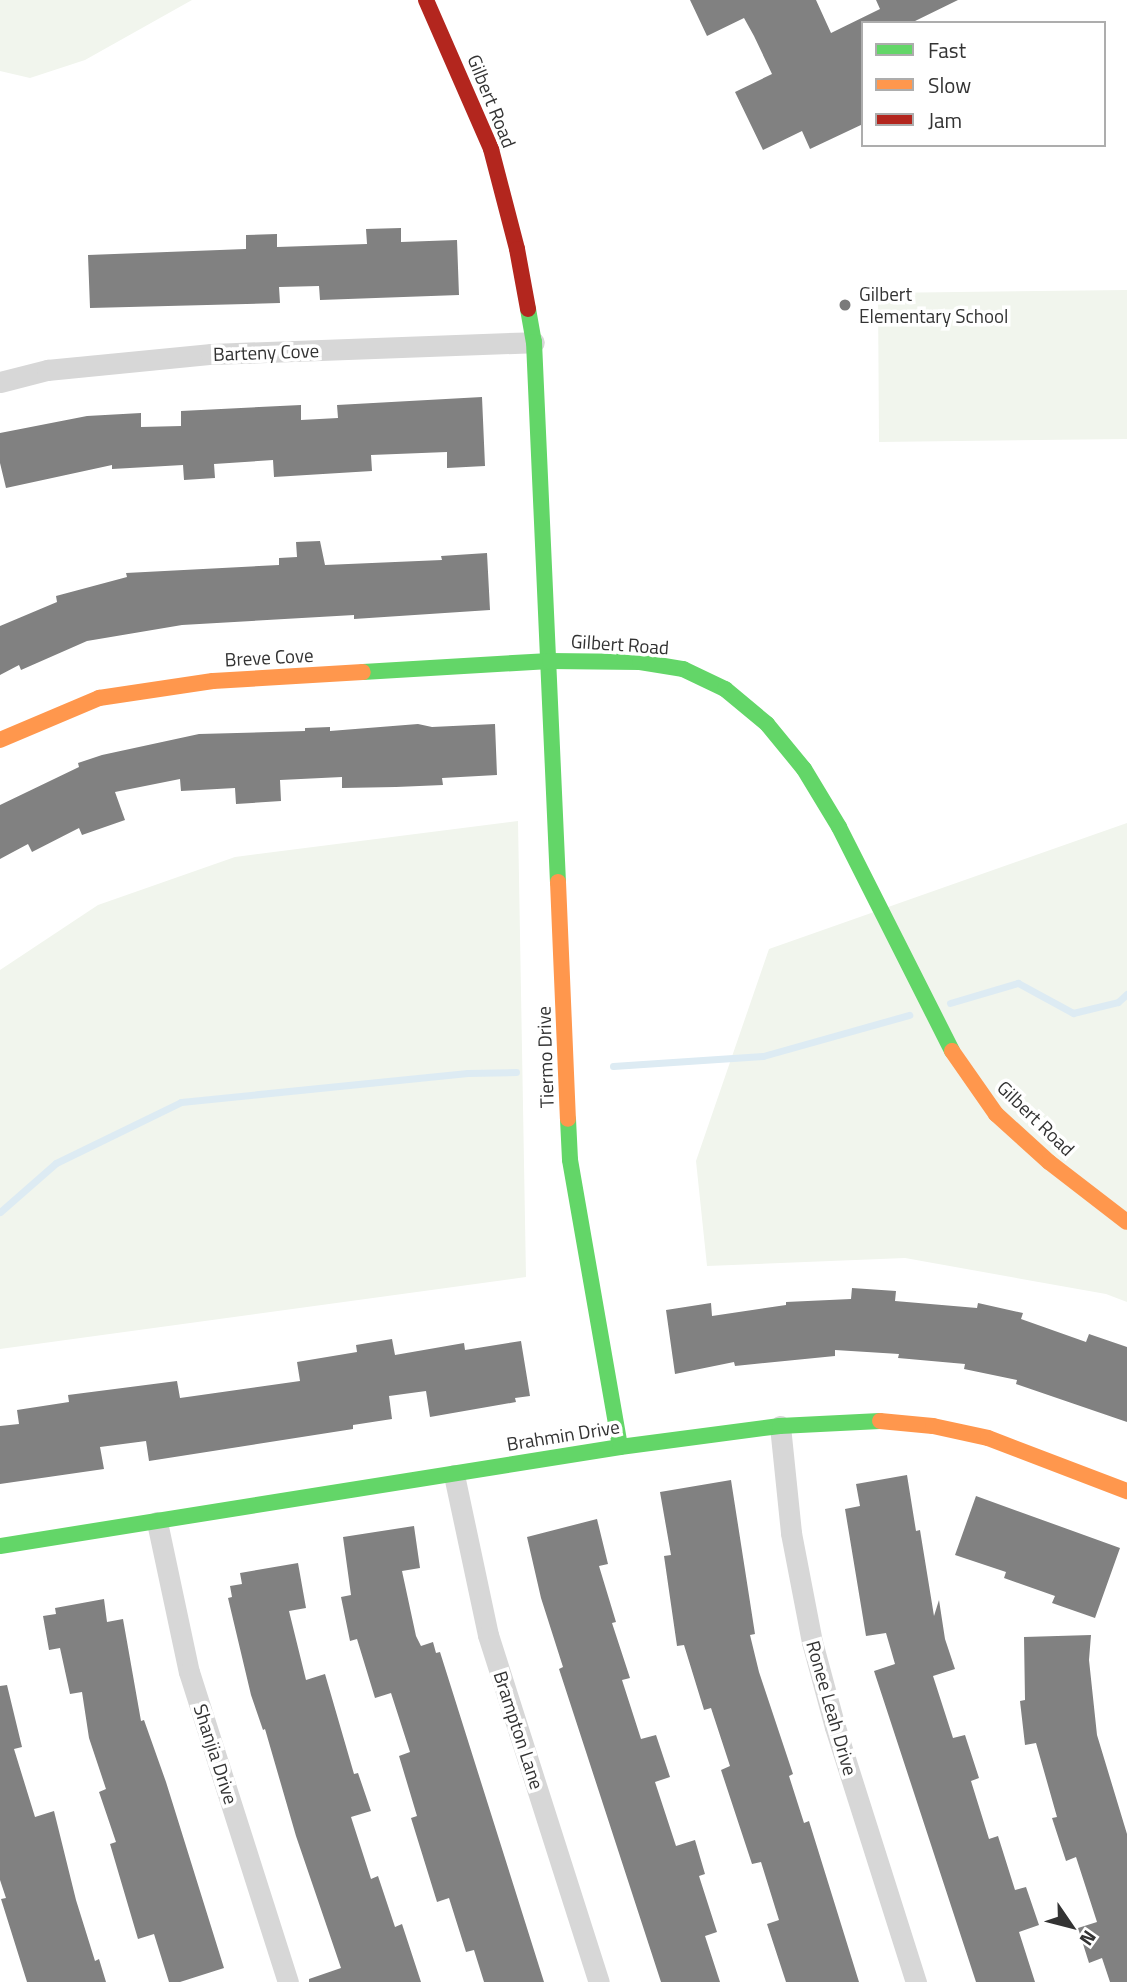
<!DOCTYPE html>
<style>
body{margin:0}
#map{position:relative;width:1127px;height:1982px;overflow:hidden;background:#fff;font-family:"Titillium Web",sans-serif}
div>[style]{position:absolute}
.green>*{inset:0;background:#f1f5ed}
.stream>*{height:7px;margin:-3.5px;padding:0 3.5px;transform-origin:3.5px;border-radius:3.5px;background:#ddebf3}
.building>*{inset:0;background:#818181}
.street>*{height:21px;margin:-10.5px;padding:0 10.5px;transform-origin:10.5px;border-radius:10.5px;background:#d7d7d7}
.fast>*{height:16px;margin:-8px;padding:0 8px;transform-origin:8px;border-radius:8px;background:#63d668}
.slow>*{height:16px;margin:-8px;padding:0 8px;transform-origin:8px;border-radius:8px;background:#ff974d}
.jam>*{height:16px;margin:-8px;padding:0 8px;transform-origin:8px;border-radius:8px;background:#b3261e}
.dots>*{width:19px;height:19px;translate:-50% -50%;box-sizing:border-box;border:4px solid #fff;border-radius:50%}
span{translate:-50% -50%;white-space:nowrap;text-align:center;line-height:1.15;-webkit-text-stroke:7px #fff;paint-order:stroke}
.street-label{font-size:19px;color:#333}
.poi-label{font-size:19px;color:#333}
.left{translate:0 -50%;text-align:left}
.legend{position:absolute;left:861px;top:21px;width:245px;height:126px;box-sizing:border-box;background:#fff;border:2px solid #adadad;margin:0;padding:9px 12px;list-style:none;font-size:21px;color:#333}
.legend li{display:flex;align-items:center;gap:14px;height:35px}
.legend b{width:35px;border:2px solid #adadad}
.north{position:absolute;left:1036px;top:1891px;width:70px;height:70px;-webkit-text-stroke:5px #fff;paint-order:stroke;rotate:125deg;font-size:19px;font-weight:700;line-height:28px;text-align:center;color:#333}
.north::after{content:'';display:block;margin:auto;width:24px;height:32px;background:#333;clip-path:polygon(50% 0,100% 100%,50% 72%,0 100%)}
</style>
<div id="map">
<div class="green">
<div style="clip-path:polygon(0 0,192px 0,85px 60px,30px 78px,0 71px)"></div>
<div style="clip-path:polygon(1127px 290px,1127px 439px,879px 442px,878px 293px)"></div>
<div style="clip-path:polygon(518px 821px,526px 1277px,0 1349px,0 970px,98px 905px,235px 857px)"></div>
<div style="clip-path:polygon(1127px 823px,1127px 1302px,1106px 1294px,905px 1258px,707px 1266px,696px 1161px,769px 949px)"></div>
</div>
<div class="stream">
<div style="left:950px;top:1003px;width:71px;rotate:-16.4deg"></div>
<div style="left:1018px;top:983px;width:63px;rotate:28.6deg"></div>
<div style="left:1073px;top:1013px;width:46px;rotate:-13.7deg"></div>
<div style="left:1118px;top:1002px;width:12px;rotate:-42deg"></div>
<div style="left:613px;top:1066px;width:150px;rotate:-3.8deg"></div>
<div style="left:763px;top:1056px;width:152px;rotate:-15.7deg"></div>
<div style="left:0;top:1212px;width:74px;rotate:-41.2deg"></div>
<div style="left:56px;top:1163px;width:139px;rotate:-26deg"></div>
<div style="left:181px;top:1102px;width:288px;rotate:-5.8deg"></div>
<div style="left:468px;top:1073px;width:48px;rotate:-1.2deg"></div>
</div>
<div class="building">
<div style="clip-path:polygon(690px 0,816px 0,831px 33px,880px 9px,876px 0,958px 0,911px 23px,863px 23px,863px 124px,810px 149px,802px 131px,763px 150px,735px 92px,772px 74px,754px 36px,744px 18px,707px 36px)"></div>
<div style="clip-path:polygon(401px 228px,401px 242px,457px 240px,459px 295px,320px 300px,319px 286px,279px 287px,280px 303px,90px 308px,88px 255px,246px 249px,246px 235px,277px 234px,277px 247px,367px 244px,366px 229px)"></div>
<div style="clip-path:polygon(482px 397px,485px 466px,447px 468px,447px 452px,371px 455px,372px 471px,274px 477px,273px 460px,214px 464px,215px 478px,184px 480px,183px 465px,112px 469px,112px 465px,6px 488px,0 463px,0 433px,87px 416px,141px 413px,141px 427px,181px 426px,181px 411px,301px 405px,301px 420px,338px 418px,337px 405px)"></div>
<div style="clip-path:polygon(320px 541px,325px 565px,442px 560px,441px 556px,487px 553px,490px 610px,354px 619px,354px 615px,182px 625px,87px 641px,21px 670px,19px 665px,0 675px,0 626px,57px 602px,56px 596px,127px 577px,126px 573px,279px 565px,279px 558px,297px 557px,296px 542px)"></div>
<div style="clip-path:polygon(418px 724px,432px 727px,495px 724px,497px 775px,442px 778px,443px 785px,396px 787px,342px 788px,342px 777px,280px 780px,281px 801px,236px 804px,235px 788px,181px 791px,180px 779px,115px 792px,125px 820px,82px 835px,79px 828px,32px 852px,28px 844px,0 859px,0 805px,79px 767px,78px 763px,102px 755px,199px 734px,305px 731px,305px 728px,330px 727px,330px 731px)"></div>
<div style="clip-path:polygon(852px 1288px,896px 1291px,895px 1301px,977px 1308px,978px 1303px,1023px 1313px,1021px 1319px,1086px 1342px,1089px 1334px,1127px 1347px,1127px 1422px,1016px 1384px,1017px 1380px,964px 1369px,965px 1364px,898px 1358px,899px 1354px,835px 1350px,835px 1356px,735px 1366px,734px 1362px,675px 1374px,666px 1310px,711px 1303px,712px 1316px,786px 1305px,786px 1302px,851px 1299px)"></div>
<div style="clip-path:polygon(392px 1339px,395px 1355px,464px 1343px,465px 1350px,521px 1341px,530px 1396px,515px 1398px,516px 1402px,430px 1417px,426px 1391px,389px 1396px,392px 1419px,353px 1425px,353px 1429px,149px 1461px,146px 1441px,100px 1447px,104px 1469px,0 1484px,0 1426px,19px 1424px,17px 1410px,69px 1402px,68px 1395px,177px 1381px,180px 1398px,300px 1381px,297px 1362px,357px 1352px,356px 1345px)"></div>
<div style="clip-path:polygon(907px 1475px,916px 1531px,920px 1530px,934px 1616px,939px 1600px,945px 1639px,955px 1669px,933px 1676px,953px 1738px,965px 1735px,979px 1778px,971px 1781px,989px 1839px,998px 1836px,1015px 1890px,1026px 1887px,1039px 1925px,1019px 1932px,1035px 1982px,976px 1982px,874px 1671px,895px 1664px,886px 1633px,866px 1636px,845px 1509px,860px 1506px,856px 1484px)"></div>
<div style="clip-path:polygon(731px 1480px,755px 1634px,750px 1635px,759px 1672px,793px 1774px,789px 1776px,804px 1823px,809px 1821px,859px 1982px,786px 1982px,767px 1924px,779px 1920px,761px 1862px,752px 1864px,721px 1770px,730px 1766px,711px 1708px,704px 1710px,684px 1645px,677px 1646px,664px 1556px,671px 1555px,660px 1492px)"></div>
<div style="clip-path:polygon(976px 1496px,1120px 1548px,1095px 1618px,1052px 1603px,1055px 1596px,1004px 1578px,1006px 1572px,955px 1555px)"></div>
<div style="clip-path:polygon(597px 1519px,608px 1564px,599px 1566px,616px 1622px,612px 1623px,630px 1678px,622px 1680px,641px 1739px,656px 1735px,670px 1777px,655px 1782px,676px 1846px,695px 1840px,705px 1874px,699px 1876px,717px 1932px,705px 1936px,720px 1982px,661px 1982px,559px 1669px,563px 1667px,541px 1598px,527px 1537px)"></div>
<div style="clip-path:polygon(414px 1526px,420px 1568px,402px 1571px,416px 1636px,421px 1646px,433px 1642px,436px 1653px,440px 1652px,544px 1982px,484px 1982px,474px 1950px,466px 1952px,449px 1898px,437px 1902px,411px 1818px,417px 1816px,399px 1756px,410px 1752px,391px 1693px,375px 1698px,357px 1639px,350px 1641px,341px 1597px,351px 1595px,343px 1537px)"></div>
<div style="clip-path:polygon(298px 1563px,306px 1608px,289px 1611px,306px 1680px,325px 1674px,354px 1774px,358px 1773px,371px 1811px,351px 1817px,371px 1879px,378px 1876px,395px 1927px,402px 1924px,421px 1982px,309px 1982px,309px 1979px,341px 1968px,296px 1836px,265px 1729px,263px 1730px,251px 1695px,228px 1598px,232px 1597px,230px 1586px,242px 1584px,240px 1573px)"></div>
<div style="clip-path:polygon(104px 1599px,107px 1622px,123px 1619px,141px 1721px,144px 1720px,166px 1782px,224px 1968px,180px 1982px,169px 1982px,154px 1934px,138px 1939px,110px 1844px,116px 1842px,99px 1792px,106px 1789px,89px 1738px,82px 1692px,70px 1694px,60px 1648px,49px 1650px,43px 1616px,56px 1614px,55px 1608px)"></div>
<div style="clip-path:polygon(1091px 1635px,1089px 1660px,1097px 1735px,1127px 1834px,1127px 1982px,1110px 1982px,1102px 1958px,1089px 1963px,1078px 1928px,1097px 1922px,1076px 1857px,1066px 1861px,1052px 1818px,1057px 1817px,1036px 1743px,1025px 1745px,1020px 1701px,1025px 1700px,1024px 1637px)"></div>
<div style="clip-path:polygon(7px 1685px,22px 1747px,14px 1749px,35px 1817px,54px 1811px,76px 1900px,95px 1961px,99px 1959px,106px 1982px,27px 1982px,1px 1899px,6px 1898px,0 1880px,0 1686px)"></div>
</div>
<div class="street">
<div style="left:0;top:382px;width:49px;rotate:-14.3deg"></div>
<div style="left:47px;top:370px;width:165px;rotate:-5.6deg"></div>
<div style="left:211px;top:354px;width:323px;rotate:-2.1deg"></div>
<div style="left:780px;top:1426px;width:108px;rotate:84.1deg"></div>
<div style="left:791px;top:1533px;width:111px;rotate:79.1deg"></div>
<div style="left:812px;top:1642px;width:88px;rotate:74.9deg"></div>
<div style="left:835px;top:1727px;width:268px;rotate:72.4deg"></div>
<div style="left:454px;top:1475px;width:164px;rotate:78deg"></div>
<div style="left:488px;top:1635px;width:364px;rotate:72.3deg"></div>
<div style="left:157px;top:1522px;width:153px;rotate:78deg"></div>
<div style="left:189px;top:1672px;width:325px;rotate:72.3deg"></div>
</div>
<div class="fast">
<div style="left:528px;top:309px;width:34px;rotate:80deg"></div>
<div style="left:534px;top:342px;width:541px;rotate:87.46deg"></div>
<div style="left:363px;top:672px;width:187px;rotate:-3.4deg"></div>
<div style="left:550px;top:661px;width:90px;rotate:0.6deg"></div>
<div style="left:640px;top:662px;width:44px;rotate:9.2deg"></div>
<div style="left:683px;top:669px;width:47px;rotate:25.5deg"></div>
<div style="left:725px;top:689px;width:55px;rotate:39.8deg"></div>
<div style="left:767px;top:724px;width:58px;rotate:50.6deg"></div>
<div style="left:804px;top:769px;width:68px;rotate:58.9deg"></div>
<div style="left:839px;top:827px;width:251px;rotate:63.2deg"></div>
<div style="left:568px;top:1119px;width:41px;rotate:87.2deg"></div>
<div style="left:570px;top:1160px;width:291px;rotate:80.1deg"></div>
<div style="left:0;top:1546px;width:628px;rotate:-9.07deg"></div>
<div style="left:620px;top:1447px;width:161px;rotate:-7.5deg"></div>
<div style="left:780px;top:1426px;width:100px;rotate:-2.9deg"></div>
</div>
<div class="slow">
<div style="left:0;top:740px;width:108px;rotate:-23deg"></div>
<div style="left:99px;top:698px;width:115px;rotate:-8.5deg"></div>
<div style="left:213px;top:681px;width:150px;rotate:-3.4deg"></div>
<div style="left:558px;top:882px;width:237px;rotate:87.6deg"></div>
<div style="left:952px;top:1051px;width:77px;rotate:55.1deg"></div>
<div style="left:996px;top:1114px;width:72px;rotate:42.2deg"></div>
<div style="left:1049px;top:1162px;width:98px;rotate:37.6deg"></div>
<div style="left:880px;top:1421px;width:53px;rotate:5.4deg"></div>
<div style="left:933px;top:1426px;width:56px;rotate:12.3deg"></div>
<div style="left:988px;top:1438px;width:149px;rotate:20.9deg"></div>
</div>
<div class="jam">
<div style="left:426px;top:0;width:163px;rotate:66.4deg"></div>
<div style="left:491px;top:149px;width:103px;rotate:75.4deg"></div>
<div style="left:517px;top:249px;width:61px;rotate:79.6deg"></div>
</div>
<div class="dots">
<div style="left:845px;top:305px;background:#7a7a7a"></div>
</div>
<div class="street-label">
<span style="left:492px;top:101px;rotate:68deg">Gilbert Road</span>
<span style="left:266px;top:352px;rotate:-2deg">Barteny Cove</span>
<span style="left:620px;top:644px;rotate:4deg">Gilbert Road</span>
<span style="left:269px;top:657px;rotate:-3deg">Breve Cove</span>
<span style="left:545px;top:1057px;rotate:-92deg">Tiermo Drive</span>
<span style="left:1036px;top:1118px;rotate:44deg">Gilbert Road</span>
<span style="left:563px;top:1435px;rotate:-9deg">Brahmin Drive</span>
<span style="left:832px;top:1708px;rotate:74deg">Ronee Leah Drive</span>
<span style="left:519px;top:1730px;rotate:72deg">Brampton Lane</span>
<span style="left:216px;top:1754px;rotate:72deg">Shanjia Drive</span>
</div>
<div class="poi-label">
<span class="left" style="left:859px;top:305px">Gilbert<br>Elementary School</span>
</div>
<ul class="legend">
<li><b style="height:9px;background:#63d668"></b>Fast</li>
<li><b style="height:9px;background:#ff974d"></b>Slow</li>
<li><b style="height:9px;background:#b3261e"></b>Jam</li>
</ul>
<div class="north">N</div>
</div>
